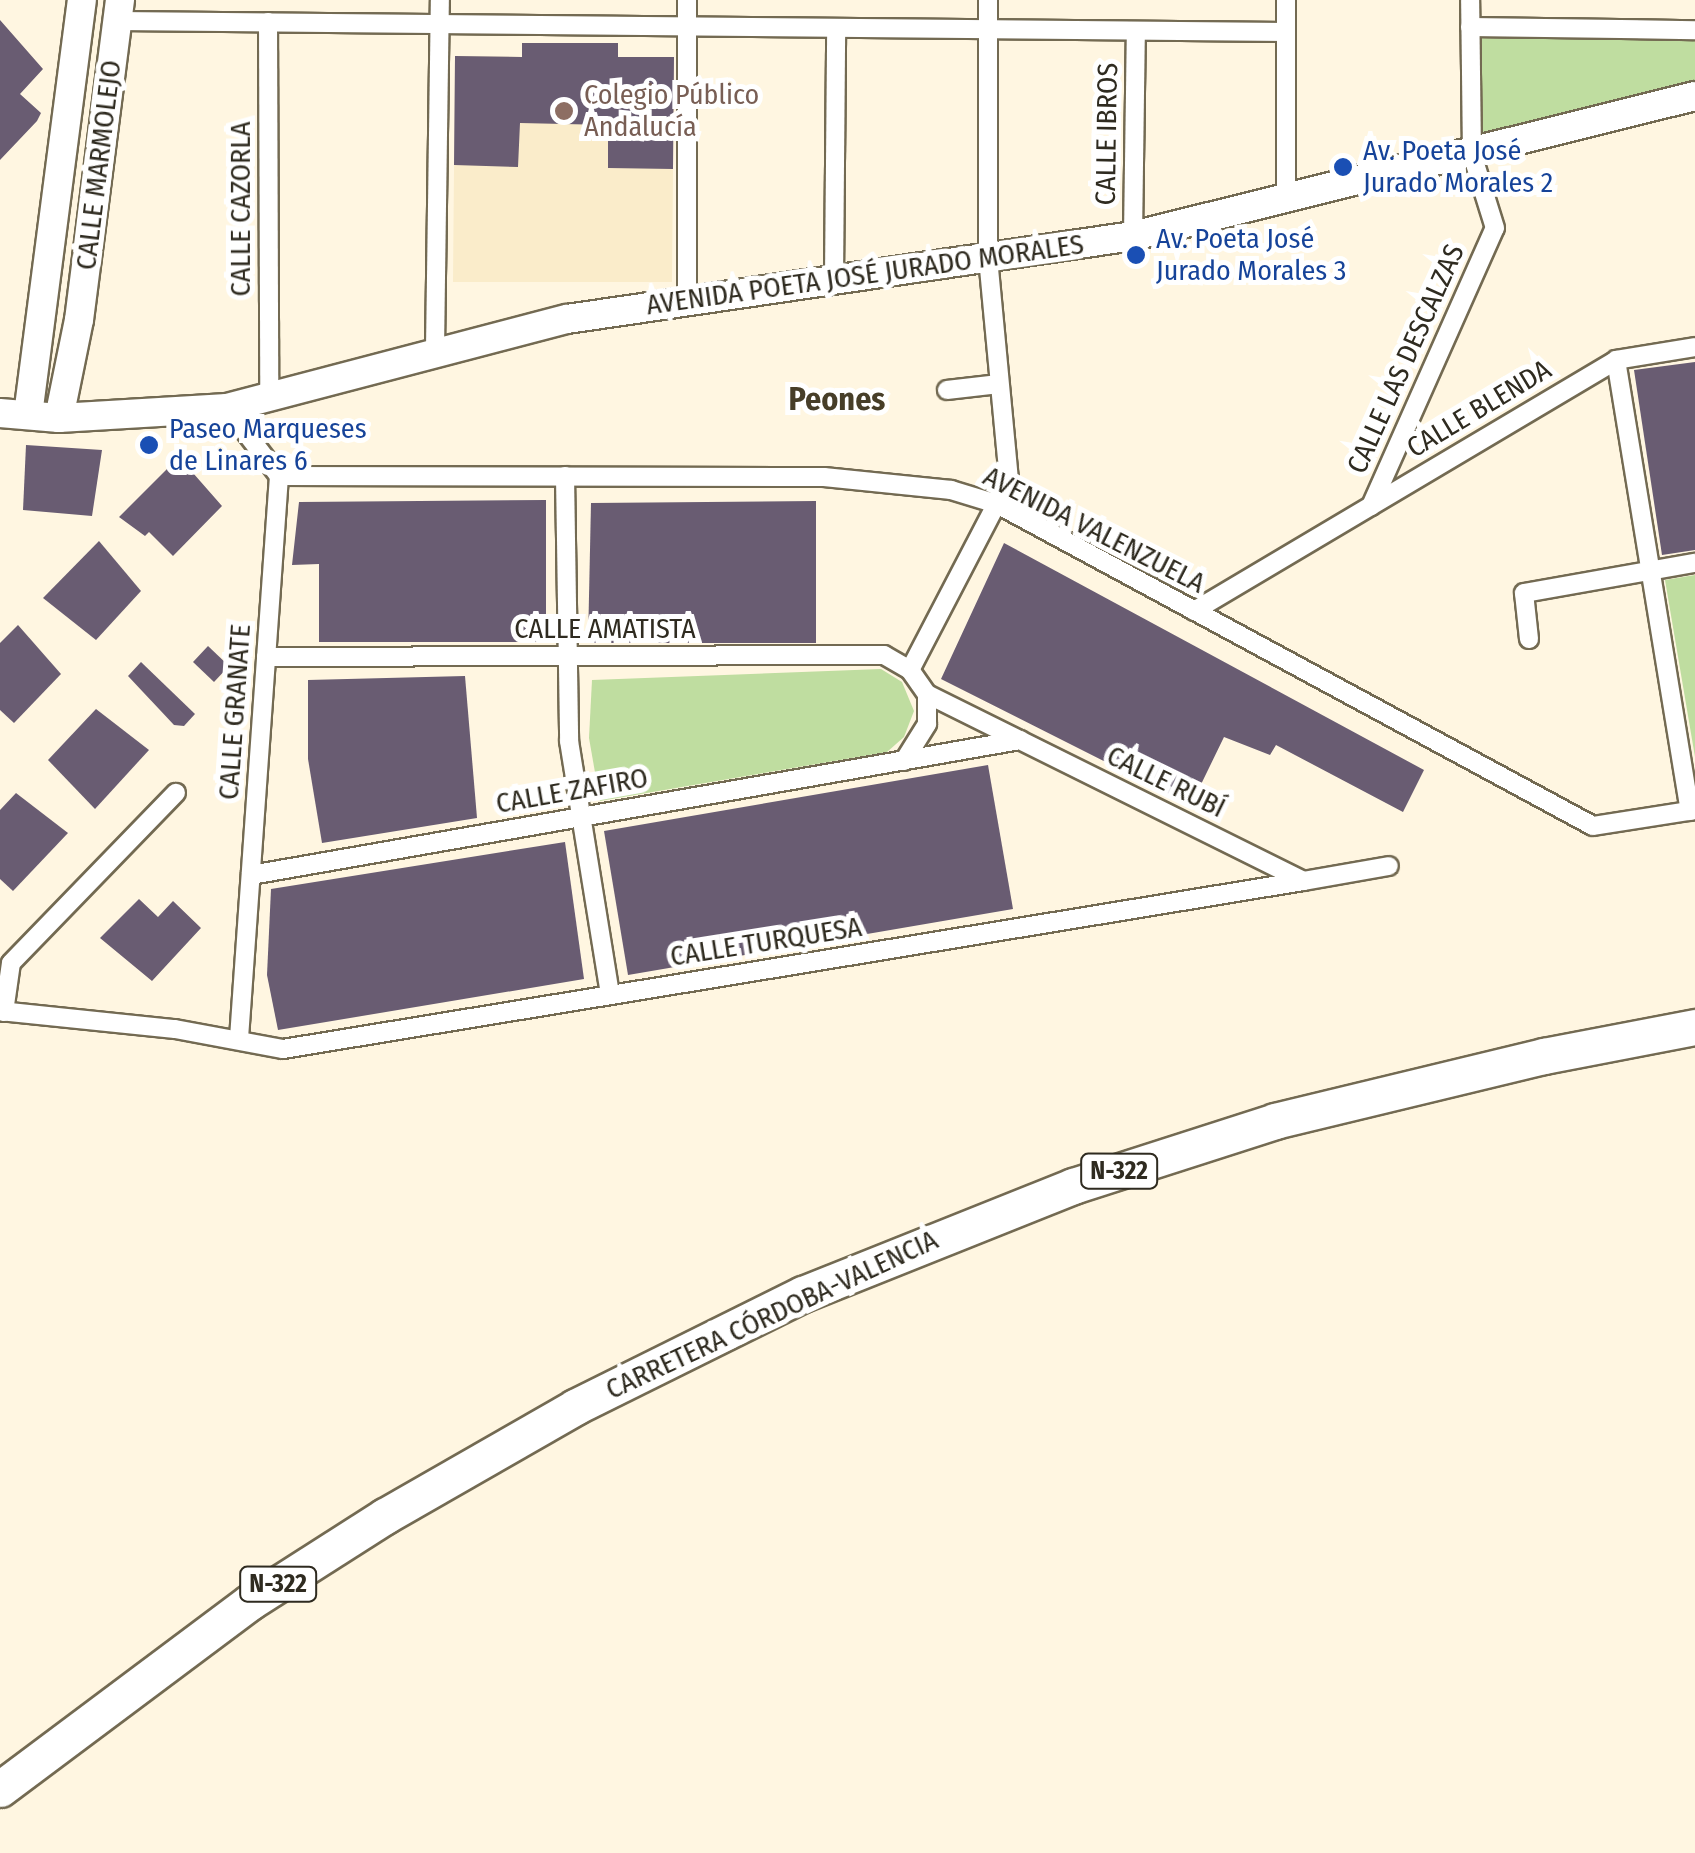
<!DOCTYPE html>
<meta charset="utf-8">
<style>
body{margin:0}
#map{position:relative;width:1695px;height:1853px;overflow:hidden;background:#fff6e1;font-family:"Fira Sans Condensed",sans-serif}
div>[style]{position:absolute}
.built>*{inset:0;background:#faecca}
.green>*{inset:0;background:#bfdda0}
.building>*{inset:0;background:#695c72}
.roads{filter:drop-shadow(2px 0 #736a52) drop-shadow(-2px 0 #736a52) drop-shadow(0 2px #736a52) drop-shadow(0 -2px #736a52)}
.street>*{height:18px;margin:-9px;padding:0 9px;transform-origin:9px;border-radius:9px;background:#fff}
.secondary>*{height:28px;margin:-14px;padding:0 14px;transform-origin:14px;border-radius:14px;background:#fff}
.highway>*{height:35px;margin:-17.5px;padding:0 17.5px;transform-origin:17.5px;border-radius:17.5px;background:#fff}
.dots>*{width:28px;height:28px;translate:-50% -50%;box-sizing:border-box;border:5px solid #fff;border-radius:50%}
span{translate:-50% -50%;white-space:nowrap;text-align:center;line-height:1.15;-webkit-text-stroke:10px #fff;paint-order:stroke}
.shield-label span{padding:2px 8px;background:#fff;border:2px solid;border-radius:8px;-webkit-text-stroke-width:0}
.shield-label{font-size:25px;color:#2f2b20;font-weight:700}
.education-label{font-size:28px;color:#785e54}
.left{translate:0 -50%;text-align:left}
.street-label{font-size:28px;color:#2f2b20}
.transit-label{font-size:28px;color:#164399}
.quarter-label{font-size:32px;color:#473e28;font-weight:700}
</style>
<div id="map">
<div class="built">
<div style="clip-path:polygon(522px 43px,618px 43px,618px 57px,674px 57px,672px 282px,453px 282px,455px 56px,522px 57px)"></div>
</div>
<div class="green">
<div style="clip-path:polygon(1478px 34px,1695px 34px,1695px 80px,1478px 139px)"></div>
<div style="clip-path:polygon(1695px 575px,1695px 757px,1665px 580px)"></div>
<div style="clip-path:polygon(881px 669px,902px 682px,914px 711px,904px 737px,887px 752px,600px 801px,589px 738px,592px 680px)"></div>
</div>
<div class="building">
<div style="clip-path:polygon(0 20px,43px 69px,20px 94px,41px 113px,37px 121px,0 160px)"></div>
<div style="clip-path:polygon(522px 43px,618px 43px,618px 57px,674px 57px,673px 169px,608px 168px,608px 125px,520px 123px,518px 167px,454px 165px,455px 56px,522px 57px)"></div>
<div style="clip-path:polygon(1695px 362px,1695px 550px,1662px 555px,1634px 370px)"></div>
<div style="clip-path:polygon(26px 445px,102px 450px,92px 516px,23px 510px)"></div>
<div style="clip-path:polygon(179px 457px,222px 506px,173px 556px,149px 532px,145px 536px,119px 517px)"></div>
<div style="clip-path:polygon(546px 500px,546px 642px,319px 642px,319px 564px,292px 565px,299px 502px)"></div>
<div style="clip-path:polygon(816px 501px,816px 643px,588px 643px,591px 503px)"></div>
<div style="clip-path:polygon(99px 541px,141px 591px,96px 640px,43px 598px)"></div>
<div style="clip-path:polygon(1004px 543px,1424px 770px,1403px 812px,1276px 745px,1270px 755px,1224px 737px,1191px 805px,941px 679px)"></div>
<div style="clip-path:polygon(18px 625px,61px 674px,14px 723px,0 710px,0 643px)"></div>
<div style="clip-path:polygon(208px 646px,229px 666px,214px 682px,193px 662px)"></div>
<div style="clip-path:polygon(141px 662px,195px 714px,184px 726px,174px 725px,128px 676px)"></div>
<div style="clip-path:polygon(465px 676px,477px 818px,322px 843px,308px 759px,308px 680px)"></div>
<div style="clip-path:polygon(96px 709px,149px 750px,95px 809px,48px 760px)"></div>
<div style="clip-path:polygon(988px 765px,1013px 909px,628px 975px,604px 831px)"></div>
<div style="clip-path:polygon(16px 793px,68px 833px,13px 891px,0 879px,0 810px)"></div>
<div style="clip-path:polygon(565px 842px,584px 979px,278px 1030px,267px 975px,271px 889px)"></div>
<div style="clip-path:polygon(139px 899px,158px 917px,173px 901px,201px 928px,152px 981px,100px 938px)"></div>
</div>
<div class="roads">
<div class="street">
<div style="left:687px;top:0;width:301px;rotate:90deg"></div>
<div style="left:117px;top:21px;width:1169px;rotate:0.54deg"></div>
<div style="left:268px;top:22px;width:373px;rotate:89.8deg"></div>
<div style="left:1470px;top:27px;width:225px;rotate:0.8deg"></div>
<div style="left:1286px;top:199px;width:199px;rotate:-90deg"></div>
<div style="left:1133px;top:236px;width:204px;rotate:-89.2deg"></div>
<div style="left:834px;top:279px;width:251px;rotate:-89.5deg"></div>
<div style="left:435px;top:349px;width:349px;rotate:-89.2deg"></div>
<div style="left:1616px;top:360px;width:457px;rotate:80.7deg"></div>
<div style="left:947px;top:390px;width:52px;rotate:-6.6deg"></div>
<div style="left:227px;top:408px;width:86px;rotate:52.6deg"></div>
<div style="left:279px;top:476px;width:563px;rotate:94.07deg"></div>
<div style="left:279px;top:476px;width:545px;rotate:0.11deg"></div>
<div style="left:824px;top:477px;width:128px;rotate:5.8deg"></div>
<div style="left:951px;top:490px;width:48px;rotate:16.9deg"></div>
<div style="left:997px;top:504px;width:677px;rotate:28.38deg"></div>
<div style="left:1593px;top:826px;width:103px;rotate:-8.9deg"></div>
<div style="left:565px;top:476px;width:265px;rotate:89.1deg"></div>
<div style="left:569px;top:741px;width:257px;rotate:80.8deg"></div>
<div style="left:1371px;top:506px;width:304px;rotate:-66deg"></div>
<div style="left:1495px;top:228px;width:77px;rotate:-107.3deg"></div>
<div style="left:1472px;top:154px;width:154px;rotate:-90.7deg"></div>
<div style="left:1194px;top:611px;width:491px;rotate:-30.7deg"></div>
<div style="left:1616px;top:360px;width:80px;rotate:-9.3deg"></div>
<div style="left:1529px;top:639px;width:46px;rotate:-96.2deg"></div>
<div style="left:1524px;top:593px;width:174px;rotate:-10deg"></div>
<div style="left:266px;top:657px;width:618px;rotate:-0.19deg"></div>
<div style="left:884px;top:655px;width:30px;rotate:30deg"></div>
<div style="left:910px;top:670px;width:29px;rotate:55deg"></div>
<div style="left:927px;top:694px;width:420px;rotate:26.4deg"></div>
<div style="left:1303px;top:881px;width:87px;rotate:-9.9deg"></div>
<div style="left:910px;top:670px;width:214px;rotate:-62.5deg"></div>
<div style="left:1009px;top:480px;width:225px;rotate:-95.4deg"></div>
<div style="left:988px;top:256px;width:256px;rotate:-90deg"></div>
<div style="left:904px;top:761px;width:44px;rotate:-58.1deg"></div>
<div style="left:927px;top:724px;width:30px;rotate:-90deg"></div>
<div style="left:251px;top:875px;width:781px;rotate:-9.96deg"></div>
<div style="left:0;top:1011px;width:176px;rotate:5.9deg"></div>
<div style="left:175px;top:1029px;width:110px;rotate:10.5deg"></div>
<div style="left:283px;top:1049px;width:1034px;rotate:-9.35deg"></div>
<div style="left:4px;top:1012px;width:49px;rotate:-81.9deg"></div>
<div style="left:11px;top:963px;width:237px;rotate:-45.9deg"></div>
</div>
<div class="secondary">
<div style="left:0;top:413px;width:59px;rotate:4.8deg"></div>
<div style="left:59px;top:418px;width:168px;rotate:-3.4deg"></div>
<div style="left:227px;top:408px;width:351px;rotate:-14.7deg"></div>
<div style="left:567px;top:319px;width:572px;rotate:-8.34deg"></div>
<div style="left:1133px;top:236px;width:579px;rotate:-13.99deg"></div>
<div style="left:28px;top:415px;width:418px;rotate:-82.6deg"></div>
<div style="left:59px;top:418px;width:100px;rotate:-78.5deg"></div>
<div style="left:79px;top:320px;width:323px;rotate:-82.7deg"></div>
</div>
<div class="highway">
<div style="left:0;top:1789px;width:312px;rotate:-36.8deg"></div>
<div style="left:250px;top:1602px;width:160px;rotate:-32.5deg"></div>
<div style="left:385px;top:1516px;width:219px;rotate:-29.8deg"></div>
<div style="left:575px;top:1407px;width:254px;rotate:-26.4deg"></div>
<div style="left:803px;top:1294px;width:291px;rotate:-21.8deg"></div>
<div style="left:1073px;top:1186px;width:212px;rotate:-17.8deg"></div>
<div style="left:1275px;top:1121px;width:277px;rotate:-13.6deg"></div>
<div style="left:1544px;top:1056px;width:154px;rotate:-10.9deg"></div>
</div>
</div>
<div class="dots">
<div style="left:564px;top:111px;background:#8d6e63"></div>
<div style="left:1343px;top:167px;background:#1a4fb4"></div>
<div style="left:1136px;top:255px;background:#1a4fb4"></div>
<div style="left:149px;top:445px;background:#1a4fb4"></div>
</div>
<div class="shield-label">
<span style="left:1119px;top:1171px">N-322</span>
<span style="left:278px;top:1584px">N-322</span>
</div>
<div class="education-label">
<span class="left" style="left:584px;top:111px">Colegio Público<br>Andalucía</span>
</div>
<div class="street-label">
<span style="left:1107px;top:134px;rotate:-89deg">CALLE IBROS</span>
<span style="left:99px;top:165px;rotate:-83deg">CALLE MARMOLEJO</span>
<span style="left:241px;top:209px;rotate:-90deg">CALLE CAZORLA</span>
<span style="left:865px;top:275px;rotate:-8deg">AVENIDA POETA JOSÉ JURADO MORALES</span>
<span style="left:1406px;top:359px;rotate:-66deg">CALLE LAS DESCALZAS</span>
<span style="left:1479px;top:409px;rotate:-31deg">CALLE BLENDA</span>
<span style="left:1094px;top:530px;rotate:27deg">AVENIDA VALENZUELA</span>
<span style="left:605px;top:629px">CALLE AMATISTA</span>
<span style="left:235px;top:712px;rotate:-86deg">CALLE GRANATE</span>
<span style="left:1166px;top:782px;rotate:26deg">CALLE RUBÍ</span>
<span style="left:572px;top:791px;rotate:-10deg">CALLE ZAFIRO</span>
<span style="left:766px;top:942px;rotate:-9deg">CALLE TURQUESA</span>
<span style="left:772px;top:1315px;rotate:-25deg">CARRETERA CÓRDOBA-VALENCIA</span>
</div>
<div class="transit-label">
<span class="left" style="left:1363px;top:167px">Av. Poeta José<br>Jurado Morales 2</span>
<span class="left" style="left:1156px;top:255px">Av. Poeta José<br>Jurado Morales 3</span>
<span class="left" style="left:169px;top:445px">Paseo Marqueses<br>de Linares 6</span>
</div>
<div class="quarter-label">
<span style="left:837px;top:399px">Peones</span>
</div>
</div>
